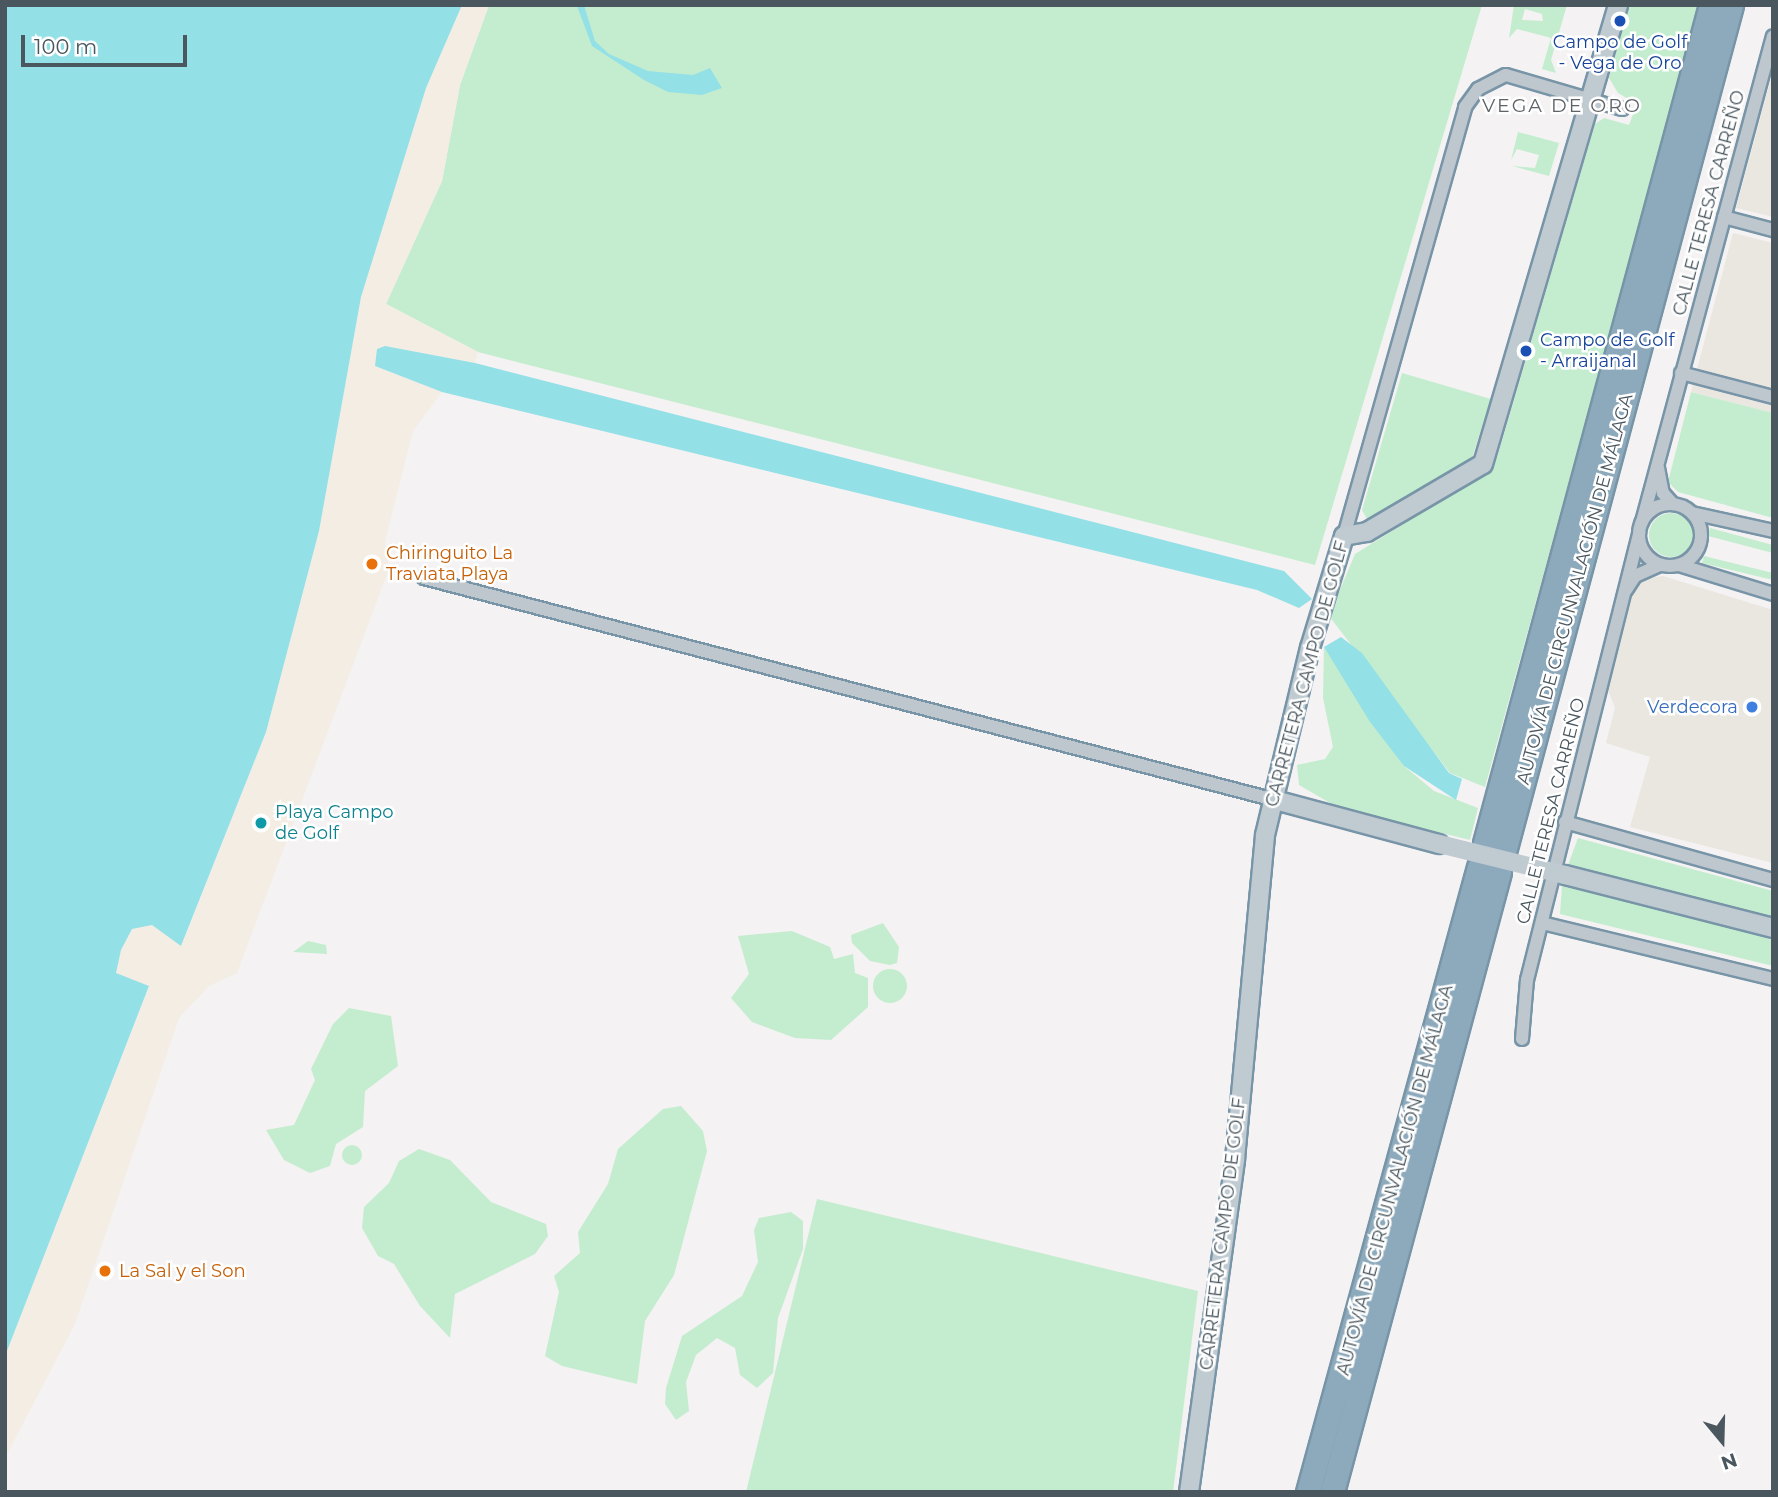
<!DOCTYPE html>
<meta charset="utf-8">
<style>
body{margin:0}
#map{position:relative;width:1778px;height:1497px;overflow:hidden;background:#f4f2f2;font-family:Montserrat,sans-serif}
div>[style]{position:absolute}
.commercial>*{inset:0;background:#eae6e0}
.green>*{inset:0;background:#c4edcf}
.round{border-radius:50%}
.sand>*{inset:0;background:#f3ede4}
.water>*{inset:0;background:#94e0e7}
.roads{filter:drop-shadow(2px 0 #7895a8) drop-shadow(-2px 0 #7895a8) drop-shadow(0 2px #7895a8) drop-shadow(0 -2px #7895a8)}
.street>*{height:12px;margin:-6px;padding:0 6px;transform-origin:6px;border-radius:6px;background:#bec7cd}
.street>.ring{margin:-6px;padding:0;box-sizing:content-box;background:none;border:12px solid #bec7cd;border-radius:50%}
.secondary>*{height:18px;margin:-9px;padding:0 9px;transform-origin:9px;border-radius:9px;background:#bfcad1}
.highway>*{height:23px;margin:-11.5px;padding:0 11.5px;transform-origin:11.5px;border-radius:11.5px;background:#8daabc}
.secondary-bridge>*{height:18px;margin:-9px;padding:0 9px;transform-origin:9px;border-radius:9px;background:#bfcad1}
.dots>*{width:19px;height:19px;translate:-50% -50%;box-sizing:border-box;border:4px solid #fff;border-radius:50%}
span{translate:-50% -50%;white-space:nowrap;text-align:center;line-height:1.15;-webkit-text-stroke:5px #fff;paint-order:stroke}
.transit-label{font-size:18px;color:#164399}
.left{translate:0 -50%;text-align:left}
.street-label{font-size:18px;color:#4a575e}
.food-label{font-size:18px;color:#c56008}
.shop-label{font-size:18px;color:#366cbe}
.right{translate:-100% -50%;text-align:right}
.culture-label{font-size:18px;color:#0d838f}
.neighbourhood-label{font-size:19px;color:#5e6366;letter-spacing:2px}
.frame{position:absolute;inset:0;border:7px solid #4a575e;pointer-events:none}
.north{position:absolute;left:1687px;top:1406px;width:70px;height:70px;-webkit-text-stroke:5px #fff;paint-order:stroke;rotate:161deg;font-size:19px;font-weight:700;line-height:28px;text-align:center;color:#4a575e}
.north::after{content:'';display:block;margin:auto;width:24px;height:32px;background:#4a575e;clip-path:polygon(50% 0,100% 100%,50% 72%,0 100%)}
.scale{position:absolute;left:21px;top:35px;width:166px;height:32px;box-sizing:border-box;border:4px solid #4a575e;border-top:0;padding-left:9px;font-size:21px;line-height:24px;white-space:nowrap;color:#4a575e;-webkit-text-stroke:5px #fff;paint-order:stroke}
</style>
<div id="map">
<div class="commercial">
<div style="clip-path:polygon(1773px 71px,1773px 217px,1736px 208px)"></div>
<div style="clip-path:polygon(1733px 233px,1773px 243px,1773px 413px,1691px 392px)"></div>
<div style="clip-path:polygon(1663px 576px,1773px 610px,1773px 863px,1630px 827px,1650px 757px,1606px 743px,1615px 708px,1608px 690px,1633px 589px,1642px 579px)"></div>
</div>
<div class="green">
<div style="clip-path:polygon(489px 5px,1482px 5px,1315px 565px,478px 352px,386px 304px,442px 181px,460px 85px)"></div>
<div style="clip-path:polygon(evenodd,1514px 5px,1567px 5px,1551px 60px,1556px 73px,1542px 69px,1551px 38px,1517px 29px,1509px 38px,1514px 5px,1525px 9px,1542px 14px,1543px 21px,1522px 20px,1525px 9px)"></div>
<div style="clip-path:polygon(1628px 5px,1700px 5px,1485px 787px,1450px 773px,1329px 616px,1355px 554px,1470px 483px,1497px 458px,1595px 124px,1604px 118px,1629px 125px,1637px 104px,1618px 93px,1609px 78px)"></div>
<div style="clip-path:polygon(1518px 132px,1559px 143px,1549px 176px,1512px 166px,1535px 168px,1539px 155px,1517px 149px,1511px 160px)"></div>
<div style="clip-path:polygon(1402px 373px,1491px 399px,1471px 461px,1368px 521px,1362px 510px)"></div>
<div style="clip-path:polygon(1691px 392px,1773px 413px,1773px 518px,1678px 492px,1668px 482px)"></div>
<div class="round" style="left:1649px;top:513px;width:44px;height:44px"></div>
<div style="clip-path:polygon(1710px 528px,1773px 545px,1773px 553px,1708px 536px)"></div>
<div style="clip-path:polygon(1704px 556px,1773px 573px,1773px 580px,1702px 563px)"></div>
<div style="clip-path:polygon(1324px 647px,1404px 766px,1434px 791px,1478px 808px,1470px 840px,1337px 807px,1299px 785px,1297px 765px,1325px 759px,1333px 747px,1323px 698px)"></div>
<div style="clip-path:polygon(1578px 838px,1773px 891px,1773px 917px,1568px 865px)"></div>
<div style="clip-path:polygon(1562px 886px,1759px 934px,1773px 941px,1773px 966px,1560px 914px)"></div>
<div style="clip-path:polygon(883px 923px,899px 947px,897px 963px,890px 965px,870px 961px,852px 943px,851px 935px)"></div>
<div style="clip-path:polygon(792px 931px,830px 947px,834px 959px,853px 954px,855px 973px,868px 978px,868px 1007px,831px 1040px,795px 1038px,752px 1022px,731px 998px,749px 974px,738px 936px)"></div>
<div style="clip-path:polygon(308px 941px,326px 945px,327px 954px,293px 952px)"></div>
<div class="round" style="left:873px;top:969px;width:34px;height:34px"></div>
<div style="clip-path:polygon(349px 1008px,391px 1016px,398px 1066px,365px 1091px,363px 1127px,336px 1144px,330px 1166px,310px 1173px,284px 1160px,266px 1130px,294px 1125px,315px 1080px,311px 1069px,333px 1024px)"></div>
<div style="clip-path:polygon(681px 1106px,703px 1131px,707px 1151px,674px 1275px,645px 1321px,637px 1384px,562px 1366px,545px 1356px,559px 1292px,554px 1276px,580px 1253px,578px 1232px,608px 1184px,618px 1149px,663px 1109px)"></div>
<div class="round" style="left:342px;top:1145px;width:20px;height:20px"></div>
<div style="clip-path:polygon(419px 1149px,450px 1160px,491px 1202px,546px 1224px,548px 1236px,535px 1254px,455px 1294px,450px 1338px,420px 1306px,394px 1264px,378px 1256px,362px 1228px,364px 1207px,389px 1183px,399px 1161px)"></div>
<div style="clip-path:polygon(817px 1199px,1198px 1291px,1173px 1492px,746px 1492px)"></div>
<div style="clip-path:polygon(791px 1212px,803px 1221px,803px 1249px,778px 1318px,773px 1373px,757px 1388px,740px 1375px,735px 1348px,717px 1338px,696px 1355px,686px 1382px,689px 1411px,676px 1420px,665px 1404px,666px 1388px,682px 1336px,742px 1296px,758px 1262px,754px 1230px,759px 1218px)"></div>
</div>
<div class="sand">
<div style="clip-path:polygon(462px 5px,489px 5px,460px 85px,442px 181px,386px 304px,478px 352px,475px 363px,385px 346px,375px 366px,442px 392px,413px 431px,385px 541px,389px 569px,237px 973px,209px 986px,179px 1018px,75px 1324px,5px 1458px,5px 1356px,149px 987px,116px 973px,121px 950px,132px 929px,152px 925px,182px 945px,266px 732px,319px 531px,361px 297px,426px 88px)"></div>
</div>
<div class="water">
<div style="clip-path:polygon(5px 5px,462px 5px,426px 88px,361px 297px,319px 531px,266px 732px,181px 946px,152px 925px,132px 929px,121px 950px,116px 973px,149px 986px,5px 1356px)"></div>
<div style="clip-path:polygon(584px 5px,595px 41px,609px 54px,648px 71px,693px 75px,710px 68px,722px 88px,702px 95px,668px 92px,644px 80px,592px 46px,577px 6px)"></div>
<div style="clip-path:polygon(385px 346px,475px 363px,1284px 571px,1312px 599px,1299px 608px,1257px 590px,442px 392px,375px 366px,377px 349px)"></div>
<div style="clip-path:polygon(1341px 637px,1362px 653px,1449px 773px,1462px 779px,1456px 800px,1404px 766px,1370px 722px,1324px 647px)"></div>
</div>
<div class="roads">
<div class="street">
<div style="left:1724px;top:217px;width:51px;rotate:14.9deg"></div>
<div style="left:1681px;top:373px;width:95px;rotate:14.6deg"></div>
<div style="left:1658px;top:468px;width:25px;rotate:79deg"></div>
<div style="left:1663px;top:493px;width:15px;rotate:48deg"></div>
<div class="ring" style="left:1639px;top:504px;width:50px;height:50px"></div>
<div style="left:1692px;top:513px;width:83px;rotate:12.5deg"></div>
<div style="left:1642px;top:522px;width:503px;rotate:-74.91deg"></div>
<div style="left:1344px;top:536px;width:446px;rotate:-74.2deg"></div>
<div style="left:1465px;top:107px;width:22px;rotate:-54deg"></div>
<div style="left:1478px;top:89px;width:31px;rotate:-27deg"></div>
<div style="left:1506px;top:75px;width:121px;rotate:16.3deg"></div>
<div style="left:1679px;top:565px;width:98px;rotate:17.1deg"></div>
<div style="left:424px;top:578px;width:875px;rotate:14.62deg"></div>
<div style="left:1626px;top:590px;width:17px;rotate:-57deg"></div>
<div style="left:1635px;top:576px;width:27px;rotate:-24deg"></div>
<div style="left:1565px;top:822px;width:216px;rotate:15.6deg"></div>
<div style="left:1542px;top:923px;width:238px;rotate:13.6deg"></div>
<div style="left:1522px;top:1039px;width:59px;rotate:-85.2deg"></div>
<div style="left:1527px;top:980px;width:461px;rotate:-75.9deg"></div>
</div>
<div class="secondary">
<div style="left:1271px;top:799px;width:174px;rotate:15deg"></div>
<div style="left:1565px;top:875px;width:215px;rotate:14.3deg"></div>
<div style="left:1189px;top:1492px;width:336px;rotate:-82.1deg"></div>
<div style="left:1235px;top:1159px;width:325px;rotate:-84.7deg"></div>
<div style="left:1265px;top:835px;width:192px;rotate:-76.5deg"></div>
<div style="left:1310px;top:648px;width:117px;rotate:-73.1deg"></div>
<div style="left:1344px;top:536px;width:23px;rotate:-10deg"></div>
<div style="left:1367px;top:532px;width:134px;rotate:-30.4deg"></div>
<div style="left:1483px;top:464px;width:478px;rotate:-73.6deg"></div>
</div>
<div class="highway">
<div style="left:1485px;top:843px;width:868px;rotate:-74.91deg"></div>
<div style="left:1505px;top:848px;width:873px;rotate:-74.99deg"></div>
<div style="left:1308px;top:1492px;width:648px;rotate:-74.7deg"></div>
<div style="left:1332px;top:1492px;width:642px;rotate:-74.92deg"></div>
</div>
</div>
<div class="secondary-bridge">
<div style="left:1439px;top:844px;width:130px;rotate:13.8deg"></div>
</div>
<div class="dots">
<div style="left:1620px;top:21px;background:#1a4fb4"></div>
<div style="left:1526px;top:351px;background:#1a4fb4"></div>
<div style="left:372px;top:564px;background:#e8710a"></div>
<div style="left:1752px;top:707px;background:#3f7fe0"></div>
<div style="left:261px;top:823px;background:#0f9aa8"></div>
<div style="left:105px;top:1271px;background:#e8710a"></div>
</div>
<div class="transit-label">
<span style="left:1620px;top:53px">Campo de Golf<br>- Vega de Oro</span>
<span class="left" style="left:1540px;top:351px">Campo de Golf<br>- Arraijanal</span>
</div>
<div class="street-label">
<span style="left:1709px;top:203px;rotate:-75deg">CALLE TERESA CARREÑO</span>
<span style="left:1575px;top:589px;rotate:-75deg">AUTOVÍA DE CIRCUNVALACIÓN DE MÁLAGA</span>
<span style="left:1307px;top:674px;rotate:-75deg">CARRETERA CAMPO DE GOLF</span>
<span style="left:1551px;top:811px;rotate:-76deg">CALLE TERESA CARREÑO</span>
<span style="left:1395px;top:1180px;rotate:-75deg">AUTOVÍA DE CIRCUNVALACIÓN DE MÁLAGA</span>
<span style="left:1223px;top:1234px;rotate:-83deg">CARRETERA CAMPO DE GOLF</span>
</div>
<div class="food-label">
<span class="left" style="left:386px;top:564px">Chiringuito La<br>Traviata Playa</span>
<span class="left" style="left:119px;top:1271px">La Sal y el Son</span>
</div>
<div class="shop-label">
<span class="right" style="left:1738px;top:707px">Verdecora</span>
</div>
<div class="culture-label">
<span class="left" style="left:275px;top:823px">Playa Campo<br>de Golf</span>
</div>
<div class="neighbourhood-label">
<span style="left:1562px;top:106px">VEGA DE ORO</span>
</div>
<div class="frame"></div>
<div class="north">N</div>
<div class="scale">100 m</div>
</div>
